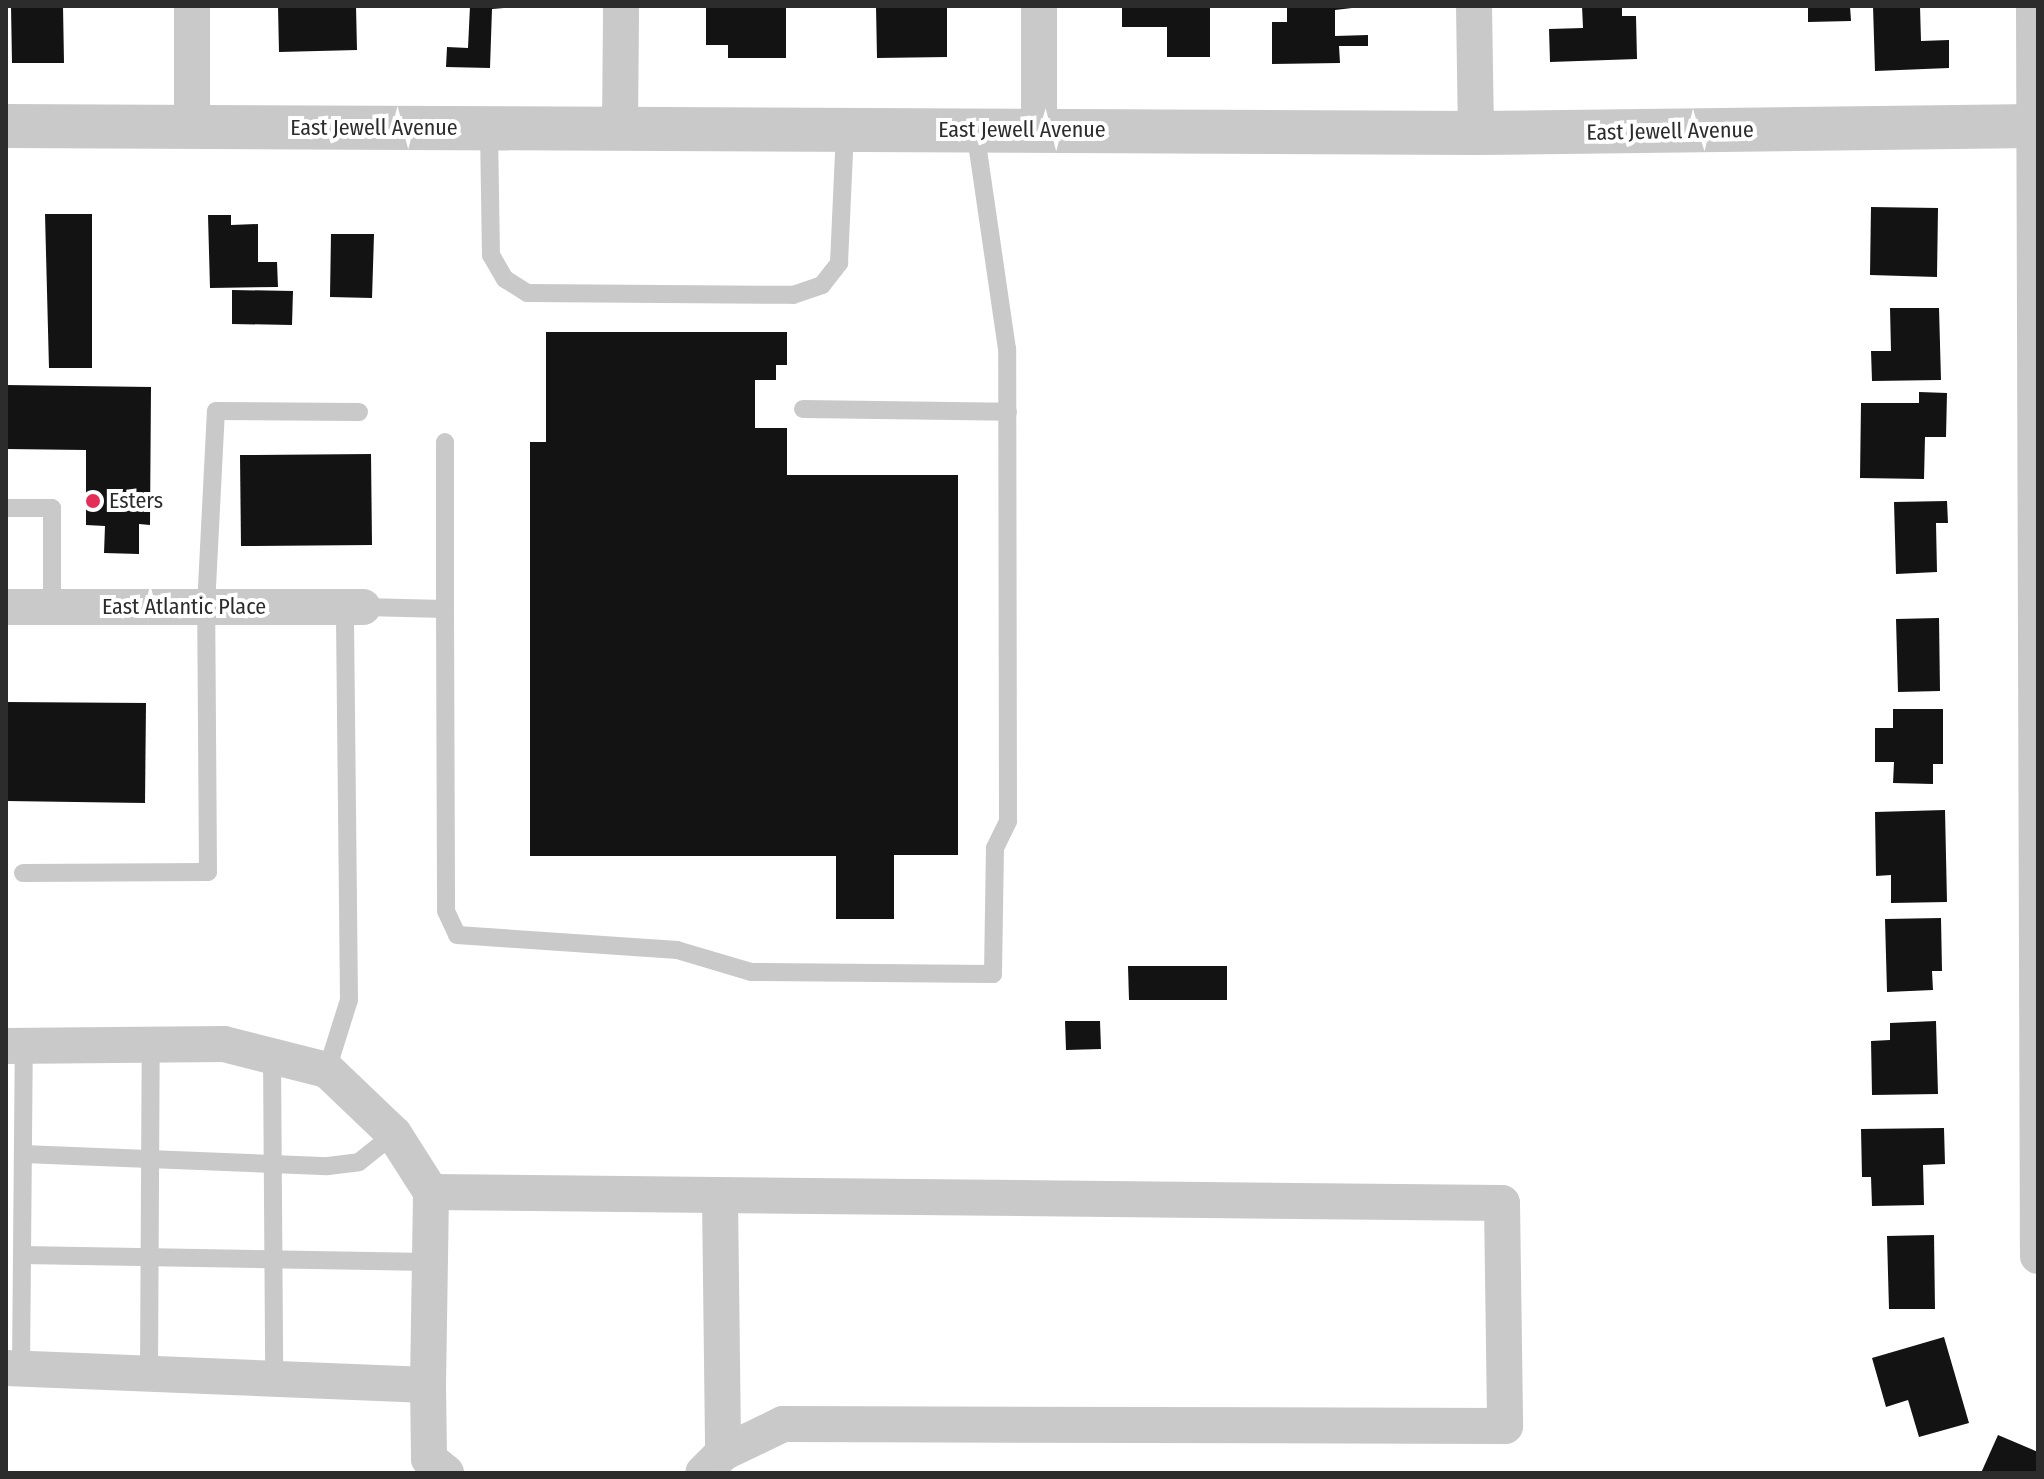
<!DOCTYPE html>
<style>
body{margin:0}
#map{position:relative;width:2044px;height:1479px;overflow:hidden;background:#fff;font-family:"Fira Sans Condensed",sans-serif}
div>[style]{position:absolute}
.building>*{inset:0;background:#131313}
.service>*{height:18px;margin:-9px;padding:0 9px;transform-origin:9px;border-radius:9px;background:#c9c9c9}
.minor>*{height:36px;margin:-18px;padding:0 18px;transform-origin:18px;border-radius:18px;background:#c9c9c9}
.tertiary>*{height:44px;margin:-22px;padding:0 22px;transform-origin:22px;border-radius:22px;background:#c9c9c9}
.dots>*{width:22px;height:22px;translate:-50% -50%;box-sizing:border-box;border:4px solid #fff;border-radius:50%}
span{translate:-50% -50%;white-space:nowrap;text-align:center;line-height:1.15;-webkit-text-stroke:8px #fff;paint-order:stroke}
.street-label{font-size:22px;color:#2c2c2c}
.poi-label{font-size:22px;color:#2c2c2c}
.left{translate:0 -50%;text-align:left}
.frame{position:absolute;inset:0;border:8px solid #2c2c2c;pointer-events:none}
</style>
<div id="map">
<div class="building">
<div style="clip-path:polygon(11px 6px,63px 6px,64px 63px,12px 63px)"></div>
<div style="clip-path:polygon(278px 6px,356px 6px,357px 50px,279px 52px)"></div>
<div style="clip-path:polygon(470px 6px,531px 6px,492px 9px,490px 68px,446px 67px,447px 47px,468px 48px)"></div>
<div style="clip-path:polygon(706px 6px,786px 6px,786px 58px,728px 58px,728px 45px,706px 45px)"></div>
<div style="clip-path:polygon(876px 6px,947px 6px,947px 57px,877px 58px)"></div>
<div style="clip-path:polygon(1122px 6px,1210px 6px,1210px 57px,1167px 57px,1167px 27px,1122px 27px)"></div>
<div style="clip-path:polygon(1287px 6px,1369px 6px,1335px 10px,1335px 36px,1368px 35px,1368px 46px,1339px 46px,1340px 63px,1272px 64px,1272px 22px,1287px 22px)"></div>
<div style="clip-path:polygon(1582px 6px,1622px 6px,1622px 16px,1636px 16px,1637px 59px,1550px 62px,1549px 29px,1583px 28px)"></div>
<div style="clip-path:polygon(1808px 6px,1850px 6px,1851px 21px,1808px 22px)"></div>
<div style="clip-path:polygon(1873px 6px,1920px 6px,1921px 41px,1949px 40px,1949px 68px,1875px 71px)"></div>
<div style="clip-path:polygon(1871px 207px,1938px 208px,1937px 277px,1870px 275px)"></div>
<div style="clip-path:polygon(45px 214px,92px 214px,92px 368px,49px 368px)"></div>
<div style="clip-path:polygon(208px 215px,231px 215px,231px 225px,258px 224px,258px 262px,277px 262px,278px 287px,210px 288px)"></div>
<div style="clip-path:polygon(331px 234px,374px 234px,372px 298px,330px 297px)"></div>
<div style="clip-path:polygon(232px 290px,293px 291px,292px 325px,232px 324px)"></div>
<div style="clip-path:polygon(1890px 308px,1939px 308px,1941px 380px,1872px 381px,1871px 351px,1891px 351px)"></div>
<div style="clip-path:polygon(546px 332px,787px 332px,787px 365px,776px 365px,776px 380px,755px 380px,755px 428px,787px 428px,787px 475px,958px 475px,958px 855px,894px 855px,894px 919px,836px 919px,836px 856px,530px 856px,530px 442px,546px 442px)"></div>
<div style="clip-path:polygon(6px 385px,151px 387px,150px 525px,139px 524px,139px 554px,104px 553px,105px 526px,86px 525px,86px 450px,6px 449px)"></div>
<div style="clip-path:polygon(1919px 392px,1947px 393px,1946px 437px,1925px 437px,1924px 479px,1860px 478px,1861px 403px,1919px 403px)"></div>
<div style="clip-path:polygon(371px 454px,372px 545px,241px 546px,240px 455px)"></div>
<div style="clip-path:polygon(1947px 501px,1948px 523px,1936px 523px,1937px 572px,1896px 574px,1894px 502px)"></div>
<div style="clip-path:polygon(1939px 618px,1940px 691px,1898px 692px,1896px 619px)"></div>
<div style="clip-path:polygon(6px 702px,146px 703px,145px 803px,6px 801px)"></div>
<div style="clip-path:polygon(1893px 709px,1943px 709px,1943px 764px,1933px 764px,1933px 784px,1893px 783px,1894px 762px,1875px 762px,1875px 728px,1893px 728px)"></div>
<div style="clip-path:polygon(1945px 810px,1947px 902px,1891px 903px,1891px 875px,1876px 876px,1875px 812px)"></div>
<div style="clip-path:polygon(1941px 918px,1942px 971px,1932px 971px,1933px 990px,1887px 992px,1885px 919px)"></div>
<div style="clip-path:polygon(1128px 966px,1227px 966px,1227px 1000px,1129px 1000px)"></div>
<div style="clip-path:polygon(1065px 1021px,1100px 1021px,1101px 1049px,1066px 1050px)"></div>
<div style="clip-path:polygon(1936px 1021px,1938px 1094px,1872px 1095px,1871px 1041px,1890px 1040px,1890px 1023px)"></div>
<div style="clip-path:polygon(1944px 1128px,1945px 1164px,1923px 1165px,1924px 1205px,1872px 1206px,1871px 1177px,1862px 1177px,1861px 1129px)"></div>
<div style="clip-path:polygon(1934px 1235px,1935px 1309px,1889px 1309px,1887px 1236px)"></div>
<div style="clip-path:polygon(1944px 1337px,1969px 1423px,1919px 1437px,1908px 1400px,1886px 1407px,1872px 1358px)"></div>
<div style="clip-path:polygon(1998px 1435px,2038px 1452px,2038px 1473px,1981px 1473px)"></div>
</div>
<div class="service">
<div style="left:489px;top:129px;width:126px;rotate:89.1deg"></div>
<div style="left:491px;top:255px;width:28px;rotate:60deg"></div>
<div style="left:505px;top:279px;width:26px;rotate:32deg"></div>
<div style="left:527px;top:293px;width:266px;rotate:0.4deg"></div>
<div style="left:793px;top:295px;width:31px;rotate:-19deg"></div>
<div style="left:822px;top:285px;width:28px;rotate:-52deg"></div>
<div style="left:839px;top:263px;width:134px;rotate:-87.4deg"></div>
<div style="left:803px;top:409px;width:205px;rotate:0.8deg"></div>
<div style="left:6px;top:508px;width:46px"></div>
<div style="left:52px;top:508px;width:99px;rotate:90deg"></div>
<div style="left:363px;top:607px;width:82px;rotate:1.4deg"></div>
<div style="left:445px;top:609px;width:167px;rotate:-90deg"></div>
<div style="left:445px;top:609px;width:302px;rotate:89.8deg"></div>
<div style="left:446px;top:911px;width:26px;rotate:65deg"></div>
<div style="left:457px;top:935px;width:221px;rotate:3.9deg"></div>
<div style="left:677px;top:950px;width:77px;rotate:16.6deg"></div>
<div style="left:751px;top:972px;width:242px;rotate:0.5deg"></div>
<div style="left:993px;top:974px;width:126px;rotate:-89.1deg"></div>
<div style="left:995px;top:848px;width:30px;rotate:-64deg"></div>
<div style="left:1008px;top:821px;width:472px;rotate:-90.1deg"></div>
<div style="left:1007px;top:349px;width:222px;rotate:-98.3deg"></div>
<div style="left:23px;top:873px;width:185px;rotate:-0.3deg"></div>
<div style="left:208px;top:872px;width:265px;rotate:-90.4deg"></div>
<div style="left:206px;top:607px;width:196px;rotate:-87.1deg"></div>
<div style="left:216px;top:411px;width:143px;rotate:0.4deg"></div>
<div style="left:272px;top:1056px;width:323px;rotate:89.6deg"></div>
<div style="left:327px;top:1070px;width:73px;rotate:-72.6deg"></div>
<div style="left:349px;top:1000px;width:393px;rotate:-90.6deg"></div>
<div style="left:23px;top:1154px;width:305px;rotate:2.3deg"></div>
<div style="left:328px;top:1166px;width:31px;rotate:-7deg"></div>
<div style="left:359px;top:1162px;width:45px;rotate:-38.7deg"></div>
<div style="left:22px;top:1255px;width:407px;rotate:1deg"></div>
<div style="left:21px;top:1369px;width:323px;rotate:-89.5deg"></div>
<div style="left:149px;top:1373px;width:328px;rotate:-89.7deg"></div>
</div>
<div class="minor">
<div style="left:192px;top:6px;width:121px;rotate:90deg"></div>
<div style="left:1039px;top:6px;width:123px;rotate:90deg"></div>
<div style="left:1474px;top:6px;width:127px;rotate:89.1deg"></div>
<div style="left:2034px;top:6px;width:1250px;rotate:89.82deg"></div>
<div style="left:620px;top:129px;width:123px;rotate:-89.5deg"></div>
<div style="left:6px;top:607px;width:357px"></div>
<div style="left:6px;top:1046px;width:218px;rotate:-0.5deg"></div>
<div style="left:224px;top:1044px;width:106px;rotate:14.2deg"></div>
<div style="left:327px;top:1070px;width:93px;rotate:43.7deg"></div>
<div style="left:394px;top:1134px;width:69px;rotate:57.5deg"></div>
<div style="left:431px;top:1192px;width:1071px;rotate:0.59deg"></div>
<div style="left:1502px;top:1203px;width:223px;rotate:89.2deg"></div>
<div style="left:1505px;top:1426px;width:722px;rotate:-179.84deg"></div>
<div style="left:783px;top:1424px;width:67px;rotate:154.2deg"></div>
<div style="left:723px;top:1453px;width:28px;rotate:135deg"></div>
<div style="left:720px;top:1197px;width:256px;rotate:89.3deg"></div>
<div style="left:6px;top:1368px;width:422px;rotate:2.3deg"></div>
<div style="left:428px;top:1385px;width:74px;rotate:89.2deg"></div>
<div style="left:429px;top:1459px;width:22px;rotate:39deg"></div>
<div style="left:428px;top:1385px;width:193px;rotate:-89.1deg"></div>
</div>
<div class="tertiary">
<div style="left:6px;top:126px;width:1470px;rotate:0.27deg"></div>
<div style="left:1476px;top:133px;width:562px;rotate:-0.71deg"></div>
</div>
<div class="dots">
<div style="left:93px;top:501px;background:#e32f58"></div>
</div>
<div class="street-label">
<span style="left:374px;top:128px">East Jewell Avenue</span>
<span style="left:1022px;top:130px">East Jewell Avenue</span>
<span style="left:1670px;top:131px;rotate:-1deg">East Jewell Avenue</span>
<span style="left:184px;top:607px">East Atlantic Place</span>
</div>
<div class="poi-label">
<span class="left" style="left:109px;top:501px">Esters</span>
</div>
<div class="frame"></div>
</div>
